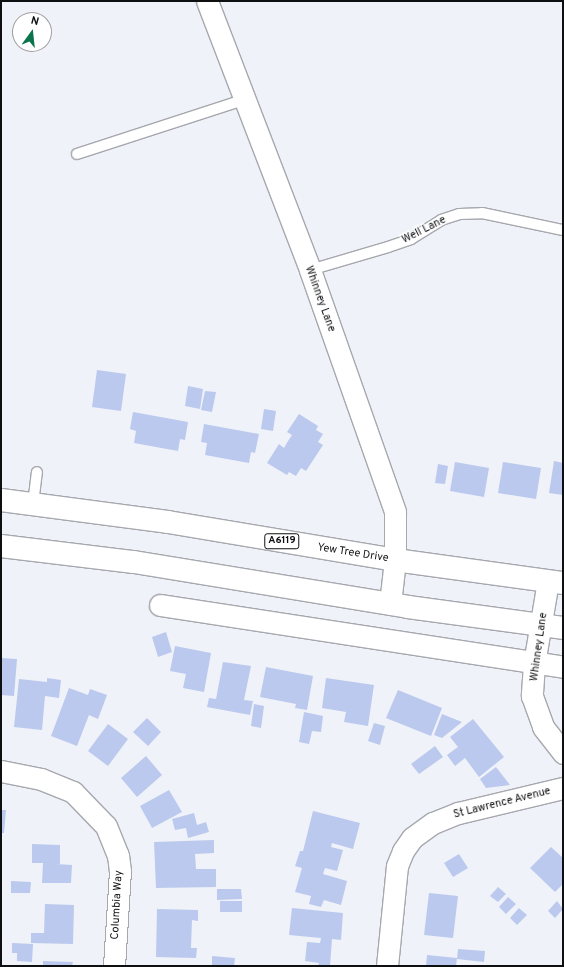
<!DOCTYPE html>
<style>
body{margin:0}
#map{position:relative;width:564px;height:967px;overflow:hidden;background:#eff2f8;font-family:Overpass,sans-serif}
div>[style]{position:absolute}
.building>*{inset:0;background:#bbc9ee}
.roads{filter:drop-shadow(1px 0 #a6a8ae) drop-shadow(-1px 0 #a6a8ae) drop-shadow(0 1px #a6a8ae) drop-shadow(0 -1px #a6a8ae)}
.lane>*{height:10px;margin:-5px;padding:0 5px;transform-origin:5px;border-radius:5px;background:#fff}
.street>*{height:21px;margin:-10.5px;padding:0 10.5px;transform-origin:10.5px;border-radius:10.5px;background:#fff}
.highway>*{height:22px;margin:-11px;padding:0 11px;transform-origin:11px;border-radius:11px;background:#fff}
span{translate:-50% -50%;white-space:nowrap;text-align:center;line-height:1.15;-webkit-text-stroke:3px #fff;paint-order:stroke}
.shield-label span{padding:1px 3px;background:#fff;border:1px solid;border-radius:3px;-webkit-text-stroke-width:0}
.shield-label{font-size:10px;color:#0e0f11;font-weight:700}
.street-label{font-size:11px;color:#0e0f11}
.frame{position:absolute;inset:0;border:2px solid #0e0f11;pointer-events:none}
.north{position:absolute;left:12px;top:12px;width:40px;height:40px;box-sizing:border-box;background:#fff;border:1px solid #9f9fa0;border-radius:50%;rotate:15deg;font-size:11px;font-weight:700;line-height:16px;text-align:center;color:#0e0f11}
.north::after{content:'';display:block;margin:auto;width:14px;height:18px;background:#0b744c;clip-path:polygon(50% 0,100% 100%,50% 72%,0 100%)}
</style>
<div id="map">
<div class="building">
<div style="clip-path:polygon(97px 370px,126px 374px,121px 411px,92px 407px)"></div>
<div style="clip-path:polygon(188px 386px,203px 389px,200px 409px,185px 406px)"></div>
<div style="clip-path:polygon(205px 391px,216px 392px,212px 412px,201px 410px)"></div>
<div style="clip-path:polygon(264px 409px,276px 411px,273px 431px,261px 429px)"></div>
<div style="clip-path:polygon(133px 412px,188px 422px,185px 440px,180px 439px,178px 451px,134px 443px,136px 431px,130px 429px)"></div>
<div style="clip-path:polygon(299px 414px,318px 426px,316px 430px,323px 434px,318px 442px,323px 445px,306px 471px,301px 468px,296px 476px,289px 472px,287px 475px,267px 463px,279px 444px,284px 448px,288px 441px,292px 435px,287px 432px)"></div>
<div style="clip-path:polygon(204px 424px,259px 434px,255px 453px,251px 452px,249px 463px,205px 455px,207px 443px,201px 442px)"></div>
<div style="clip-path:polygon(554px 461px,563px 463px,563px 495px,549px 493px)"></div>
<div style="clip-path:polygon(455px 462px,489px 468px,484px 497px,450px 491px)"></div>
<div style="clip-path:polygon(503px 462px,541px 468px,536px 499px,498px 493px)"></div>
<div style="clip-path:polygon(438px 464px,448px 466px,445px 484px,435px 483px)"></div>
<div style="clip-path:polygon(166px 632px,172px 652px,158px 657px,152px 637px)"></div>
<div style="clip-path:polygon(175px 646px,211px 653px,204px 692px,183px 688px,186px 674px,170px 671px)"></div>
<div style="clip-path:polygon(1px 658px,17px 659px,14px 696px,1px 695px)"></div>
<div style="clip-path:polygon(223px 662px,251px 666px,244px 700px,253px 701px,250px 715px,207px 707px,209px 698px,216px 699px)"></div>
<div style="clip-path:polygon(266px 667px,313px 676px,307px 710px,295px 708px,296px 704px,260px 697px)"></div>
<div style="clip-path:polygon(47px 678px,61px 680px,59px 698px,45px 696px,42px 730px,14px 727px,19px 679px,47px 682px)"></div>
<div style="clip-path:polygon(326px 678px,374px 685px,368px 726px,344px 722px,346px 712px,322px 708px)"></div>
<div style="clip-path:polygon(69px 688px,88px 695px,90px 689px,107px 695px,98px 719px,89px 715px,77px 746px,51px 736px)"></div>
<div style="clip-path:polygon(398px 690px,442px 708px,431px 736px,386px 718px)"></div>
<div style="clip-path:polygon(254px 704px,264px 706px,261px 728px,251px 726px)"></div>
<div style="clip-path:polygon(304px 712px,323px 716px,321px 732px,312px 731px,309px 744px,299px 742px)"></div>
<div style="clip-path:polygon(442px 714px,462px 722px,442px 738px,434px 735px)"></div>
<div style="clip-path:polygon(147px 718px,161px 732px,148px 746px,133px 732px)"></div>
<div style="clip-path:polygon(473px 719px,504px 757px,479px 777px,465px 758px,455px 766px,447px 755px,458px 747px,450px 737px)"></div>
<div style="clip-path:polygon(374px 723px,385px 726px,380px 745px,368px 741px)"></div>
<div style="clip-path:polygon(108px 724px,128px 739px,108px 766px,88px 751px)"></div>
<div style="clip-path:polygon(435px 746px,443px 757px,419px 774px,411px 764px)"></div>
<div style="clip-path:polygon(146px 756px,162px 775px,137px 797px,121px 778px)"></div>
<div style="clip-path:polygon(496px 767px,510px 785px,486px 788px,480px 779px)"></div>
<div style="clip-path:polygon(169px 790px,182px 812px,152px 828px,140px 806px)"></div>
<div style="clip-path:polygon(1px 810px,6px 810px,4px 833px,1px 833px)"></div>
<div style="clip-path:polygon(313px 811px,360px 823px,353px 849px,332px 843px,331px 847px,343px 850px,337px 871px,325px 868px,323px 874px,347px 881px,341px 905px,324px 900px,321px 907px,309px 904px,311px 896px,295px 892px,302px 868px,295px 866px,300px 851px,303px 851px)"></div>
<div style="clip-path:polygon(194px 813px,197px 825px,206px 822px,209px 832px,188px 838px,186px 828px,175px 830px,172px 819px)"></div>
<div style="clip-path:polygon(214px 840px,214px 853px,195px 854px,196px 869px,216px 869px,216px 887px,156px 888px,154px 842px)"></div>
<div style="clip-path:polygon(32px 844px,60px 845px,60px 864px,56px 864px,72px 865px,71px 883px,42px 883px,43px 863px,32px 863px)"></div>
<div style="clip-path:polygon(551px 847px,563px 858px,563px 884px,555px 892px,530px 868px)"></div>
<div style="clip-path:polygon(459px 854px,468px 868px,453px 877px,444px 863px)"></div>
<div style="clip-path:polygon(11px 881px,31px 882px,30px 893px,11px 893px)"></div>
<div style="clip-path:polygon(498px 887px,506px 894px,498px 902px,490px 896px)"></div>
<div style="clip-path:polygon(217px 889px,241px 889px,242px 899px,217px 900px)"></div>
<div style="clip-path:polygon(429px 893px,458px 896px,453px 938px,424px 935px)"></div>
<div style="clip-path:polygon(508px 897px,516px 904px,506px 914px,499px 907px)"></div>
<div style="clip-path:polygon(220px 901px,242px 901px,242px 912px,220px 912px)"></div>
<div style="clip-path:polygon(557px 901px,563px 909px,555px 918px,548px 911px)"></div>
<div style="clip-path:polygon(45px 904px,74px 905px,73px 944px,31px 943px,31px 933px,44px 933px)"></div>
<div style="clip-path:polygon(292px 908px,343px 913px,341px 940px,332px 939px,330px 966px,318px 966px,319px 963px,305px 961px,307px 942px,320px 943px,321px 938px,289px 935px)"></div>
<div style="clip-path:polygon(519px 908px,527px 915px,517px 925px,510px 918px)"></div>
<div style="clip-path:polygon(157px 909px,198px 910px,198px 921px,192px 920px,191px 948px,197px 948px,196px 958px,156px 957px)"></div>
<div style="clip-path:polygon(12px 943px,33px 944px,32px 962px,17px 961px,17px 953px,12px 953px)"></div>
<div style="clip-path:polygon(458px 949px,485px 951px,484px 962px,457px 959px)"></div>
<div style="clip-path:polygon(427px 955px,457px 958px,456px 966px,426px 966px)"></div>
<div style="clip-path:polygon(212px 956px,235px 958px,234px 966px,212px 966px)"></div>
<div style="clip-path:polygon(43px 961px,73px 962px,72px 966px,43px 966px)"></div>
</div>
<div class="roads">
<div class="lane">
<div style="left:77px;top:154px;width:175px;rotate:-18deg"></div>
<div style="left:310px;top:270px;width:81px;rotate:-16.4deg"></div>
<div style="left:388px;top:247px;width:24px;rotate:-19deg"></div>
<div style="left:411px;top:239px;width:36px;rotate:-32deg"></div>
<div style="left:441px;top:220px;width:19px;rotate:-18deg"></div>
<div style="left:459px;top:214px;width:23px;rotate:-2deg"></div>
<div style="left:482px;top:213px;width:83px;rotate:11.9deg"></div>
<div style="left:33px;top:504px;width:32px;rotate:-83deg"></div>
</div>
<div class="street">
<div style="left:207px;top:1px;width:288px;rotate:69deg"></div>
<div style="left:310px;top:270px;width:256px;rotate:70.6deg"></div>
<div style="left:395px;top:512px;width:48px;rotate:90deg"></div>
<div style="left:395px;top:560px;width:44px;rotate:96.5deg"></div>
<div style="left:548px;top:581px;width:84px;rotate:99.6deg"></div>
<div style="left:534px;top:664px;width:32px;rotate:94deg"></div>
<div style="left:532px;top:696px;width:33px;rotate:70deg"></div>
<div style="left:543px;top:727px;width:33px;rotate:52deg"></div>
<div style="left:160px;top:605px;width:408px;rotate:8.7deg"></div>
<div style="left:1px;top:771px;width:41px;rotate:11.3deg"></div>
<div style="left:41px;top:779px;width:35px;rotate:22deg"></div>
<div style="left:73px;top:792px;width:47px;rotate:45.9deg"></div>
<div style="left:106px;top:826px;width:31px;rotate:68deg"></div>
<div style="left:118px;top:855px;width:16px;rotate:83deg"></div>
<div style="left:120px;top:871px;width:95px;rotate:93.6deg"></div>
<div style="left:387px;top:966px;width:100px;rotate:-84.3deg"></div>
<div style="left:397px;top:866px;width:16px;rotate:-68deg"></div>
<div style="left:403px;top:851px;width:16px;rotate:-55deg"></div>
<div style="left:412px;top:838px;width:26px;rotate:-36deg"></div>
<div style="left:433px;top:823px;width:27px;rotate:-22deg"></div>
<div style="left:458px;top:813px;width:108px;rotate:-13.4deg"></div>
</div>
<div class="highway">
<div style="left:1px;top:500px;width:168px;rotate:7.5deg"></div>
<div style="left:168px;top:522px;width:230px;rotate:9.5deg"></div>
<div style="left:395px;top:560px;width:170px;rotate:7.8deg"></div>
<div style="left:1px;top:546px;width:134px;rotate:6.9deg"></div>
<div style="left:134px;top:562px;width:278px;rotate:9.3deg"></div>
<div style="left:408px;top:607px;width:156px;rotate:7.7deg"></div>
</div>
</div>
<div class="shield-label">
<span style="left:282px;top:541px">A6119</span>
</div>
<div class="street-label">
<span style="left:424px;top:230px;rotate:-27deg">Well Lane</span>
<span style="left:320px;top:299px;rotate:70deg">Whinney Lane</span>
<span style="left:353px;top:553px;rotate:9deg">Yew Tree Drive</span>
<span style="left:539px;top:647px;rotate:-82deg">Whinney Lane</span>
<span style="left:502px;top:803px;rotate:-14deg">St Lawrence Avenue</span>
<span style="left:117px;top:905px;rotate:-87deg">Columbia Way</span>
</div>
<div class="frame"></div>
<div class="north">N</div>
</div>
